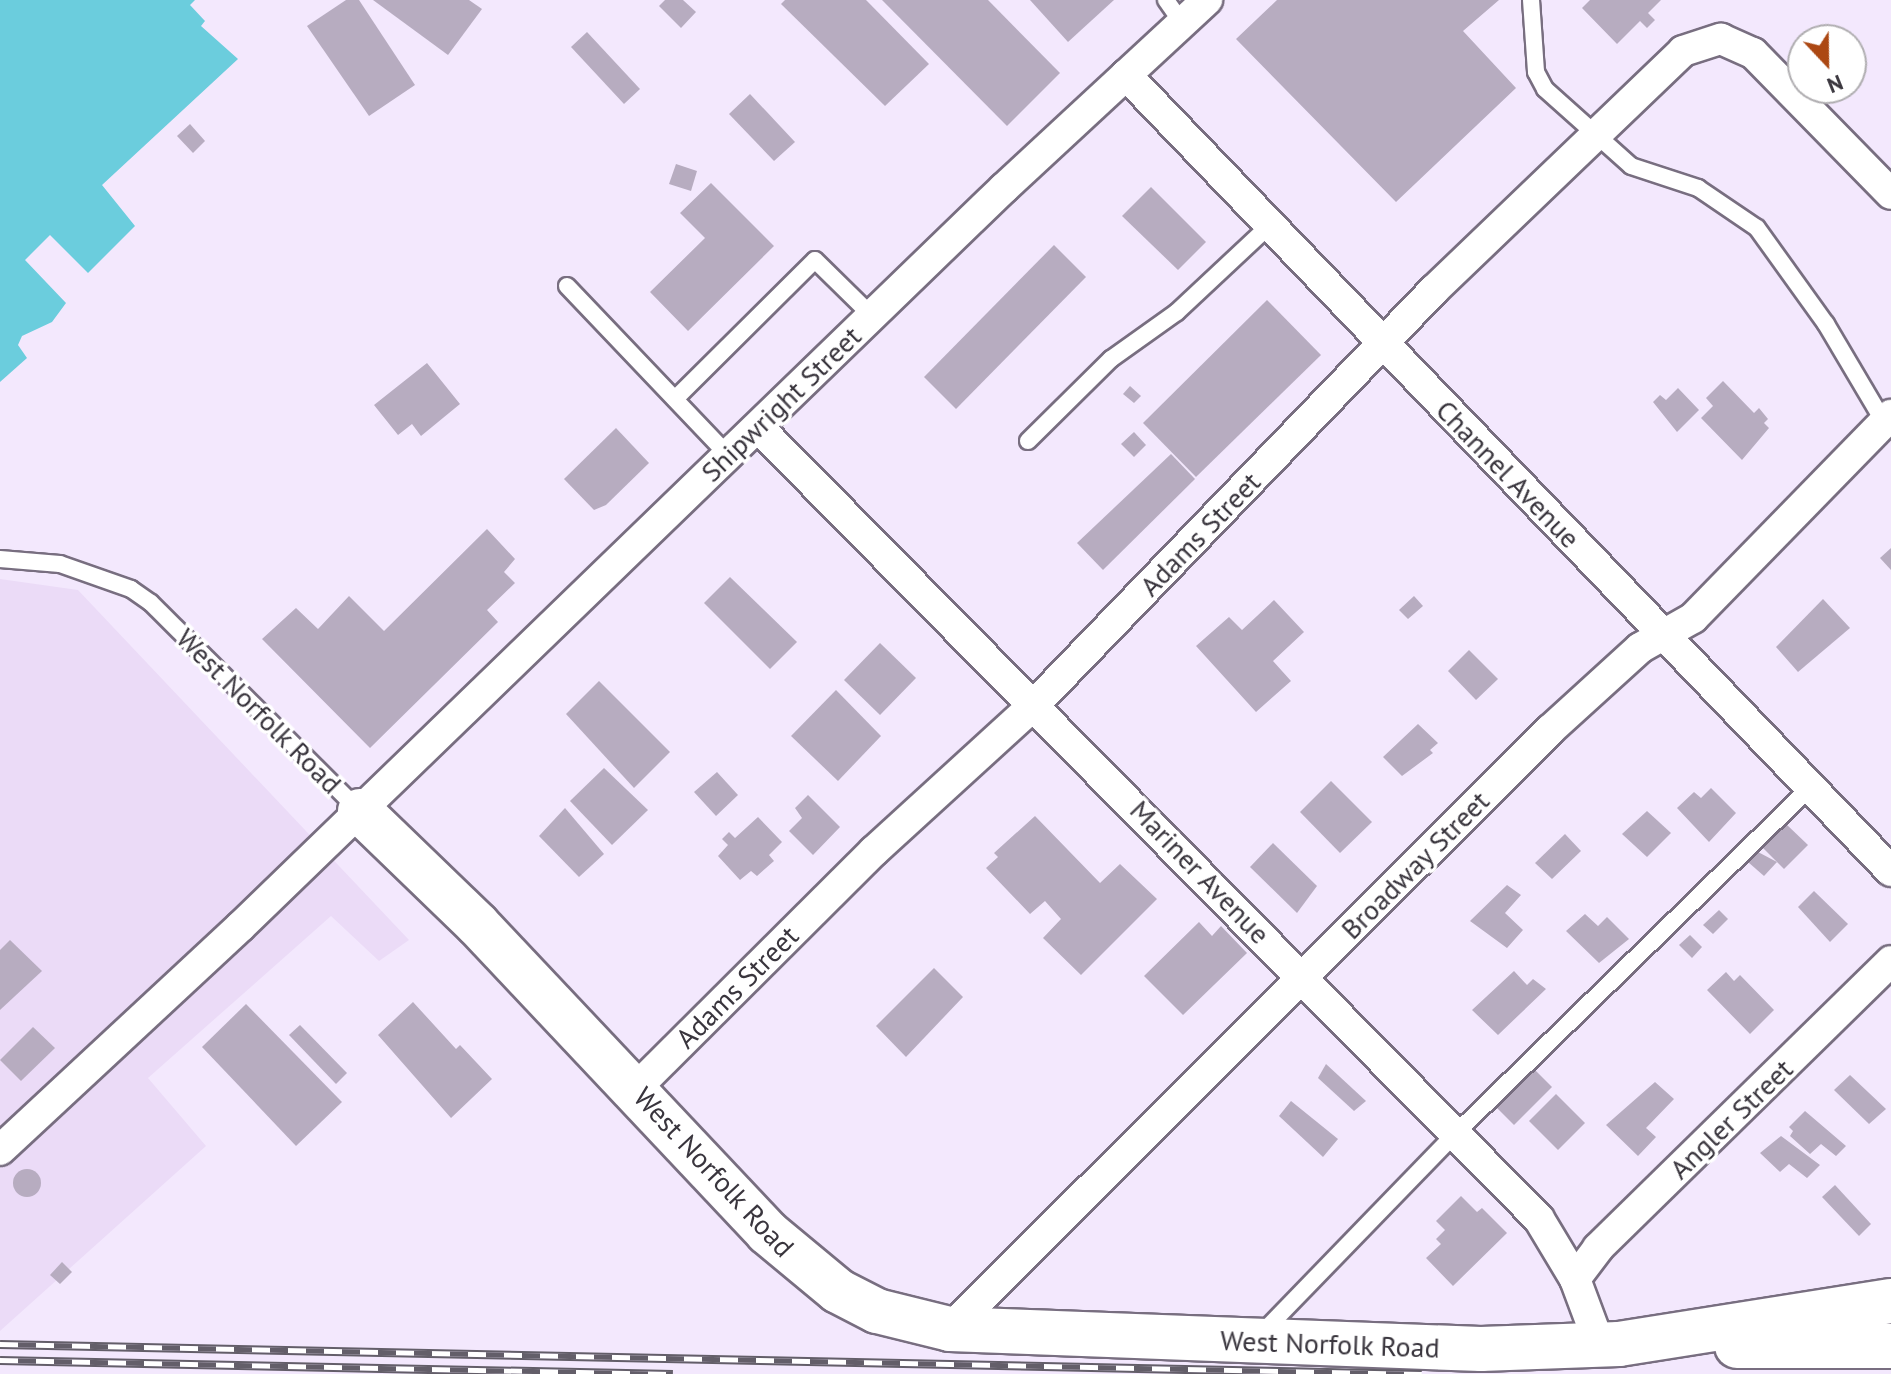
<!DOCTYPE html>
<style>
body{margin:0}
#map{position:relative;width:1891px;height:1374px;overflow:hidden;background:#f3e8fd;font-family:"PT Sans",sans-serif}
div>[style]{position:absolute}
.built>*{inset:0;background:#ebdbf7}
.water>*{inset:0;background:#6bcddd}
.building>*{inset:0;background:#b7acc0}
.round{border-radius:50%}
.roads{filter:drop-shadow(2px 0 #786e80) drop-shadow(-2px 0 #786e80) drop-shadow(0 2px #786e80) drop-shadow(0 -2px #786e80)}
.lane>*{height:16px;margin:-8px;padding:0 8px;transform-origin:8px;border-radius:8px;background:#fff}
.street>*{height:30px;margin:-15px;padding:0 15px;transform-origin:15px;border-radius:15px;background:#fff}
.secondary>*{height:44px;margin:-22px;padding:0 22px;transform-origin:22px;border-radius:22px;background:#fff}
.rail>*{height:9px;margin-top:-4.5px;transform-origin:0;background:repeating-linear-gradient(90deg,#fff 0 18px,#635e69 0 36px);box-sizing:border-box;border-block:2px solid #635e69}
span{translate:-50% -50%;white-space:nowrap;text-align:center;line-height:1.15;-webkit-text-stroke:7px #fff;paint-order:stroke}
.street-label{font-size:28px;color:#39353d}
.north{position:absolute;left:1787px;top:24px;width:80px;height:80px;box-sizing:border-box;background:#fff;border:2px solid #b0aeb1;border-radius:50%;rotate:158deg;font-size:22px;font-weight:700;line-height:32px;text-align:center;color:#39353d}
.north::after{content:'';display:block;margin:auto;width:28px;height:36px;background:#ac4813;clip-path:polygon(50% 0,100% 100%,50% 72%,0 100%)}
</style>
<div id="map">
<div class="built">
<div style="clip-path:polygon(0 579px,78px 590px,409px 940px,379px 961px,331px 916px,148px 1078px,206px 1146px,0 1331px)"></div>
</div>
<div class="water">
<div style="clip-path:polygon(0 0,195px 0,190px 5px,205px 21px,201px 26px,238px 59px,102px 185px,135px 226px,88px 273px,50px 235px,25px 260px,66px 303px,52px 322px,22px 336px,18px 345px,27px 358px,0 382px)"></div>
</div>
<div class="building">
<div style="clip-path:polygon(346px 0,359px 0,415px 85px,369px 116px,307px 26px)"></div>
<div style="clip-path:polygon(373px 0,469px 0,482px 9px,448px 55px)"></div>
<div style="clip-path:polygon(665px 0,683px 0,696px 12px,681px 28px,659px 6px)"></div>
<div style="clip-path:polygon(785px 0,866px 0,929px 64px,885px 106px,781px 4px)"></div>
<div style="clip-path:polygon(882px 0,988px 0,1060px 73px,1007px 126px)"></div>
<div style="clip-path:polygon(1030px 0,1114px 0,1068px 42px)"></div>
<div style="clip-path:polygon(1277px 0,1499px 0,1463px 31px,1516px 88px,1396px 202px,1236px 39px)"></div>
<div style="clip-path:polygon(1590px 0,1661px 0,1648px 13px,1655px 20px,1647px 28px,1640px 21px,1617px 44px,1582px 8px)"></div>
<div style="clip-path:polygon(587px 32px,640px 89px,624px 104px,571px 47px)"></div>
<div style="clip-path:polygon(750px 94px,795px 142px,774px 161px,729px 114px)"></div>
<div style="clip-path:polygon(190px 124px,205px 141px,193px 153px,177px 136px)"></div>
<div style="clip-path:polygon(676px 164px,697px 171px,691px 191px,669px 184px)"></div>
<div style="clip-path:polygon(711px 183px,774px 246px,688px 331px,650px 292px,705px 238px,680px 213px)"></div>
<div style="clip-path:polygon(1151px 187px,1206px 242px,1178px 270px,1122px 216px)"></div>
<div style="clip-path:polygon(1054px 245px,1086px 277px,956px 409px,924px 377px)"></div>
<div style="clip-path:polygon(1267px 300px,1321px 355px,1196px 477px,1143px 423px)"></div>
<div style="clip-path:polygon(427px 363px,460px 404px,421px 436px,412px 424px,398px 435px,374px 405px)"></div>
<div style="clip-path:polygon(1723px 381px,1754px 413px,1759px 408px,1768px 419px,1764px 423px,1769px 428px,1742px 460px,1701px 418px,1713px 406px,1706px 398px)"></div>
<div style="clip-path:polygon(1130px 386px,1141px 396px,1134px 403px,1123px 394px)"></div>
<div style="clip-path:polygon(1678px 388px,1699px 410px,1677px 432px,1653px 402px,1660px 395px,1666px 400px)"></div>
<div style="clip-path:polygon(616px 428px,649px 463px,606px 505px,594px 510px,564px 479px)"></div>
<div style="clip-path:polygon(1134px 432px,1146px 445px,1134px 457px,1121px 444px)"></div>
<div style="clip-path:polygon(1171px 454px,1195px 479px,1103px 570px,1077px 543px)"></div>
<div style="clip-path:polygon(487px 529px,515px 559px,504px 572px,515px 583px,487px 610px,498px 622px,370px 748px,262px 639px,296px 608px,318px 629px,349px 596px,384px 631px)"></div>
<div style="clip-path:polygon(1891px 548px,1891px 570px,1880px 558px)"></div>
<div style="clip-path:polygon(730px 577px,797px 642px,770px 669px,704px 603px)"></div>
<div style="clip-path:polygon(1414px 596px,1423px 606px,1408px 619px,1399px 610px)"></div>
<div style="clip-path:polygon(1823px 599px,1850px 628px,1798px 672px,1776px 647px)"></div>
<div style="clip-path:polygon(1274px 600px,1304px 632px,1273px 661px,1291px 681px,1256px 712px,1196px 646px,1229px 617px,1242px 630px)"></div>
<div style="clip-path:polygon(880px 643px,916px 678px,880px 715px,844px 680px)"></div>
<div style="clip-path:polygon(1469px 650px,1498px 679px,1476px 700px,1448px 671px)"></div>
<div style="clip-path:polygon(599px 681px,670px 752px,634px 788px,566px 714px)"></div>
<div style="clip-path:polygon(836px 690px,881px 736px,838px 781px,791px 736px)"></div>
<div style="clip-path:polygon(1418px 724px,1438px 743px,1430px 750px,1433px 753px,1402px 776px,1383px 757px)"></div>
<div style="clip-path:polygon(604px 768px,648px 810px,612px 845px,570px 801px)"></div>
<div style="clip-path:polygon(717px 772px,738px 795px,716px 816px,694px 792px)"></div>
<div style="clip-path:polygon(1331px 781px,1372px 822px,1340px 853px,1300px 812px)"></div>
<div style="clip-path:polygon(1711px 788px,1736px 813px,1709px 842px,1677px 808px,1694px 792px,1701px 798px)"></div>
<div style="clip-path:polygon(808px 795px,840px 827px,813px 855px,789px 831px,802px 818px,795px 808px)"></div>
<div style="clip-path:polygon(565px 808px,604px 854px,579px 877px,539px 836px)"></div>
<div style="clip-path:polygon(1647px 811px,1671px 833px,1647px 857px,1622px 834px)"></div>
<div style="clip-path:polygon(1035px 816px,1100px 883px,1120px 864px,1157px 899px,1081px 975px,1043px 938px,1061px 919px,1045px 901px,1030px 914px,986px 868px,998px 857px,994px 853px)"></div>
<div style="clip-path:polygon(758px 817px,782px 842px,769px 855px,774px 861px,757px 876px,751px 871px,740px 880px,718px 856px,728px 845px,722px 839px,729px 832px,735px 838px)"></div>
<div style="clip-path:polygon(1785px 823px,1808px 845px,1784px 869px,1761px 846px)"></div>
<div style="clip-path:polygon(1565px 834px,1581px 851px,1552px 879px,1535px 863px)"></div>
<div style="clip-path:polygon(1273px 843px,1317px 886px,1297px 913px,1250px 867px)"></div>
<div style="clip-path:polygon(1758px 852px,1777px 862px,1764px 876px,1748px 862px)"></div>
<div style="clip-path:polygon(1507px 885px,1521px 895px,1505px 913px,1523px 930px,1507px 948px,1470px 921px)"></div>
<div style="clip-path:polygon(1814px 891px,1848px 924px,1830px 942px,1798px 907px)"></div>
<div style="clip-path:polygon(1719px 910px,1728px 919px,1713px 934px,1703px 925px)"></div>
<div style="clip-path:polygon(1585px 914px,1598px 926px,1607px 917px,1629px 939px,1599px 963px,1566px 931px)"></div>
<div style="clip-path:polygon(1199px 922px,1212px 936px,1221px 926px,1247px 953px,1183px 1015px,1144px 976px)"></div>
<div style="clip-path:polygon(1690px 935px,1702px 947px,1692px 958px,1679px 945px)"></div>
<div style="clip-path:polygon(10px 940px,42px 971px,0 1010px,0 950px)"></div>
<div style="clip-path:polygon(934px 968px,963px 997px,906px 1057px,876px 1026px)"></div>
<div style="clip-path:polygon(1514px 971px,1527px 985px,1533px 979px,1546px 989px,1498px 1035px,1472px 1010px)"></div>
<div style="clip-path:polygon(1726px 972px,1734px 981px,1740px 975px,1774px 1010px,1750px 1034px,1707px 990px)"></div>
<div style="clip-path:polygon(413px 1002px,456px 1049px,460px 1045px,492px 1079px,451px 1118px,378px 1035px)"></div>
<div style="clip-path:polygon(246px 1004px,342px 1102px,296px 1146px,202px 1047px)"></div>
<div style="clip-path:polygon(300px 1025px,347px 1073px,336px 1084px,289px 1035px)"></div>
<div style="clip-path:polygon(33px 1027px,55px 1048px,21px 1081px,0 1060px)"></div>
<div style="clip-path:polygon(1326px 1064px,1366px 1101px,1354px 1111px,1318px 1078px)"></div>
<div style="clip-path:polygon(1534px 1069px,1552px 1087px,1514px 1125px,1495px 1106px)"></div>
<div style="clip-path:polygon(1850px 1075px,1886px 1109px,1869px 1124px,1834px 1090px)"></div>
<div style="clip-path:polygon(1655px 1082px,1674px 1099px,1646px 1128px,1656px 1137px,1638px 1156px,1606px 1125px)"></div>
<div style="clip-path:polygon(1556px 1094px,1585px 1123px,1558px 1150px,1529px 1121px)"></div>
<div style="clip-path:polygon(1291px 1101px,1338px 1139px,1323px 1157px,1279px 1116px)"></div>
<div style="clip-path:polygon(1805px 1111px,1846px 1146px,1836px 1156px,1821px 1144px,1810px 1154px,1790px 1136px,1793px 1131px,1789px 1127px)"></div>
<div style="clip-path:polygon(1781px 1136px,1820px 1165px,1807px 1178px,1789px 1164px,1780px 1172px,1760px 1153px)"></div>
<div class="round" style="left:13px;top:1169px;width:28px;height:28px"></div>
<div style="clip-path:polygon(1835px 1185px,1871px 1224px,1859px 1236px,1822px 1197px)"></div>
<div style="clip-path:polygon(1461px 1196px,1477px 1212px,1482px 1208px,1507px 1233px,1453px 1286px,1426px 1258px,1441px 1244px,1436px 1239px,1445px 1230px,1436px 1221px)"></div>
<div style="clip-path:polygon(62px 1262px,72px 1272px,60px 1284px,50px 1275px)"></div>
</div>
<div class="roads">
<div class="lane">
<div style="left:1166px;top:0;width:28px;rotate:55deg"></div>
<div style="left:1531px;top:0;width:72px;rotate:86deg"></div>
<div style="left:1536px;top:72px;width:19px;rotate:62deg"></div>
<div style="left:1545px;top:89px;width:115px;rotate:41.8deg"></div>
<div style="left:1631px;top:166px;width:71px;rotate:18.2deg"></div>
<div style="left:1698px;top:188px;width:71px;rotate:34.1deg"></div>
<div style="left:1757px;top:228px;width:118px;rotate:54.3deg"></div>
<div style="left:1826px;top:324px;width:114px;rotate:59.4deg"></div>
<div style="left:567px;top:286px;width:233px;rotate:46.4deg"></div>
<div style="left:675px;top:399px;width:197px;rotate:-44.8deg"></div>
<div style="left:815px;top:260px;width:80px;rotate:44.5deg"></div>
<div style="left:1028px;top:441px;width:117px;rotate:-44.7deg"></div>
<div style="left:1111px;top:359px;width:81px;rotate:-35.5deg"></div>
<div style="left:1177px;top:312px;width:126px;rotate:-43.1deg"></div>
<div style="left:0;top:559px;width:60px;rotate:4.8deg"></div>
<div style="left:60px;top:564px;width:75px;rotate:19.4deg"></div>
<div style="left:131px;top:589px;width:24px;rotate:35deg"></div>
<div style="left:151px;top:603px;width:293px;rotate:44.9deg"></div>
<div style="left:1262px;top:1333px;width:277px;rotate:-45.9deg"></div>
<div style="left:1455px;top:1134px;width:497px;rotate:-44.3deg"></div>
</div>
<div class="street">
<div style="left:1126px;top:75px;width:1104px;rotate:46.14deg"></div>
<div style="left:758px;top:427px;width:1112px;rotate:45.4deg"></div>
<div style="left:1539px;top:1219px;width:70px;rotate:59deg"></div>
<div style="left:1575px;top:1279px;width:72px;rotate:69.5deg"></div>
<div style="left:635px;top:1089px;width:337px;rotate:-44.9deg"></div>
<div style="left:874px;top:851px;width:218px;rotate:-42.4deg"></div>
<div style="left:1035px;top:704px;width:575px;rotate:-46.06deg"></div>
<div style="left:1434px;top:290px;width:345px;rotate:-43.8deg"></div>
<div style="left:1683px;top:51px;width:40px;rotate:-18deg"></div>
<div style="left:1721px;top:39px;width:35px;rotate:24deg"></div>
<div style="left:1753px;top:53px;width:197px;rotate:45.6deg"></div>
<div style="left:0;top:1150px;width:328px;rotate:-42.9deg"></div>
<div style="left:240px;top:927px;width:1063px;rotate:-44.05deg"></div>
<div style="left:1004px;top:188px;width:277px;rotate:-42.8deg"></div>
<div style="left:1575px;top:1279px;width:39px;rotate:-53deg"></div>
<div style="left:1598px;top:1248px;width:410px;rotate:-44.4deg"></div>
<div style="left:950px;top:1329px;width:848px;rotate:-44.95deg"></div>
<div style="left:1550px;top:730px;width:122px;rotate:-42.3deg"></div>
<div style="left:1640px;top:648px;width:61px;rotate:-29.5deg"></div>
<div style="left:1693px;top:618px;width:284px;rotate:-45.7deg"></div>
</div>
<div class="secondary">
<div style="left:360px;top:811px;width:164px;rotate:44deg"></div>
<div style="left:478px;top:925px;width:422px;rotate:46.7deg"></div>
<div style="left:767px;top:1232px;width:92px;rotate:39.7deg"></div>
<div style="left:838px;top:1291px;width:44px;rotate:27.1deg"></div>
<div style="left:877px;top:1311px;width:75px;rotate:13.9deg"></div>
<div style="left:950px;top:1329px;width:531px;rotate:2.16deg"></div>
<div style="left:1481px;top:1349px;width:138px;rotate:-2.1deg"></div>
<div style="left:1619px;top:1344px;width:275px;rotate:-9deg"></div>
<div style="left:1737px;top:1346px;width:154px"></div>
</div>
</div>
<div class="rail">
<div style="left:0;top:1344px;width:1422px;rotate:1.21deg"></div>
<div style="left:0;top:1360px;width:673px;rotate:1.19deg"></div>
</div>
<div class="street-label">
<span style="left:781px;top:404px;rotate:-44deg">Shipwright Street</span>
<span style="left:1508px;top:474px;rotate:46deg">Channel Avenue</span>
<span style="left:1200px;top:534px;rotate:-46deg">Adams Street</span>
<span style="left:259px;top:711px;rotate:45deg">West Norfolk Road</span>
<span style="left:1415px;top:865px;rotate:-45deg">Broadway Street</span>
<span style="left:1200px;top:872px;rotate:46deg">Mariner Avenue</span>
<span style="left:737px;top:987px;rotate:-45deg">Adams Street</span>
<span style="left:1731px;top:1119px;rotate:-44deg">Angler Street</span>
<span style="left:714px;top:1172px;rotate:47deg">West Norfolk Road</span>
<span style="left:1330px;top:1344px;rotate:2deg">West Norfolk Road</span>
</div>
<div class="north">N</div>
</div>
